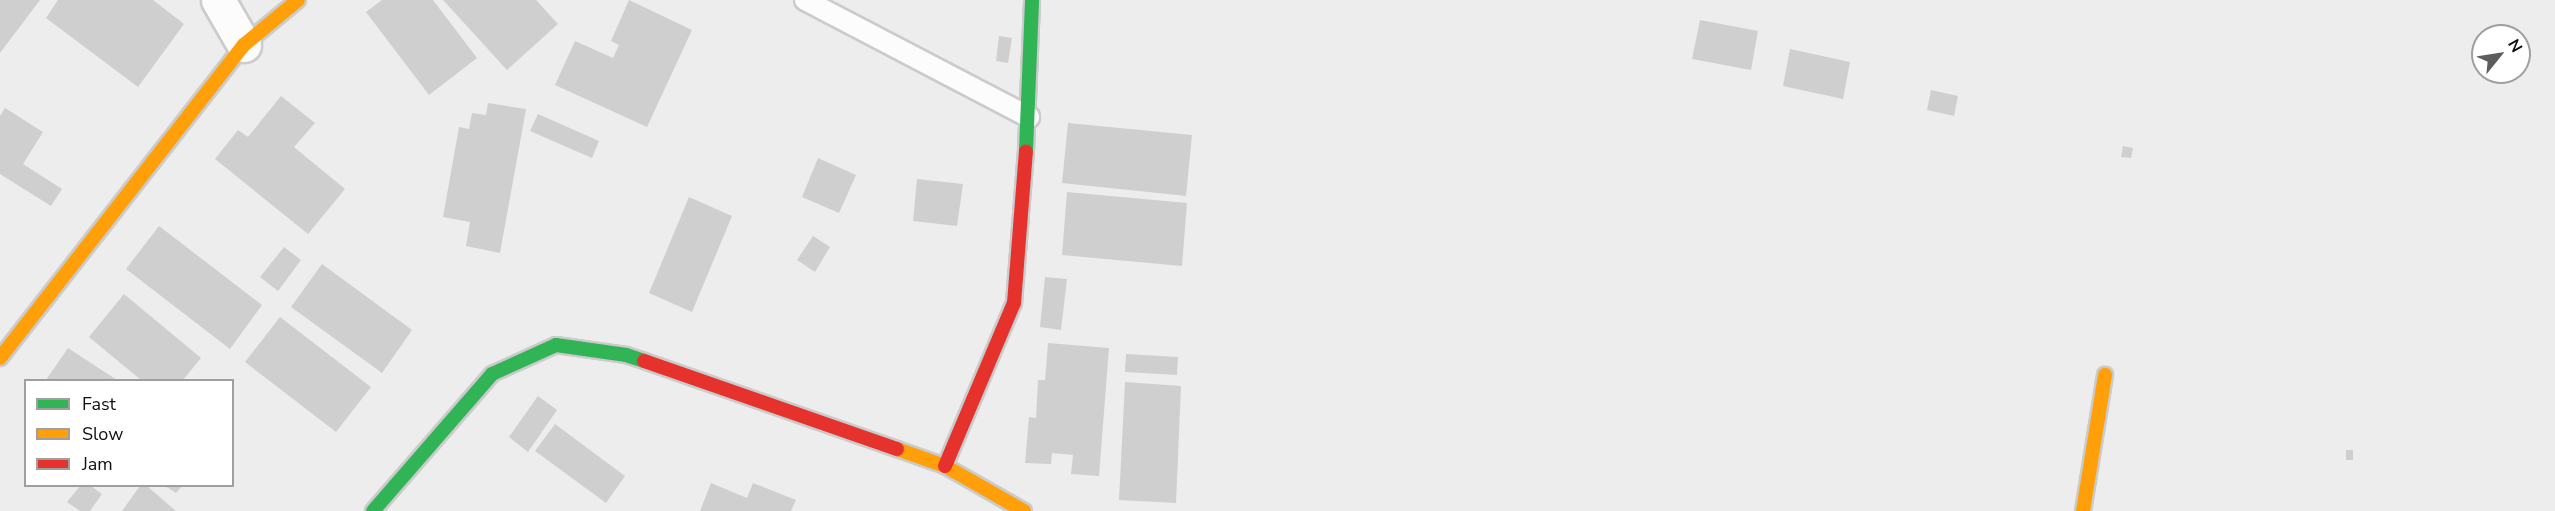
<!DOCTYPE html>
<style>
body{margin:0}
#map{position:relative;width:2555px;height:511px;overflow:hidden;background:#ededed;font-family:"Nunito Sans",sans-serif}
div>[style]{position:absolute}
.building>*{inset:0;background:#cfcfcf}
.roads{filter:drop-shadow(2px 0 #cbcbcc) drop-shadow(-2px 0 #cbcbcc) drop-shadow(0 2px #cbcbcc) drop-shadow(0 -2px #cbcbcc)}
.lane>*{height:20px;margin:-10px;padding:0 10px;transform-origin:10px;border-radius:10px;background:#fcfcfc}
.street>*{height:33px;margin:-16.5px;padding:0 16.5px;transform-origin:16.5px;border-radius:16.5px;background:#fcfcfc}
.fast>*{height:14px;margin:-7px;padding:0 7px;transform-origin:7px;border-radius:7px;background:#30b455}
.slow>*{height:14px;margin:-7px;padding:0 7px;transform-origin:7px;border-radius:7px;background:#ff9f0a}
.jam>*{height:14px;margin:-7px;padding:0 7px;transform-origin:7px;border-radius:7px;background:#e5322d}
span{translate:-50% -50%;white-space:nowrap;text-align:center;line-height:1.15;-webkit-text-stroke:6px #fff;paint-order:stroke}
.legend{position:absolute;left:24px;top:379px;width:210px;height:108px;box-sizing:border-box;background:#fff;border:2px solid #9f9f9f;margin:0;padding:8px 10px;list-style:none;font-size:18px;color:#0f0f10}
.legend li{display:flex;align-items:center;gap:12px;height:30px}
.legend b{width:30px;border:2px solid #9f9f9f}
.north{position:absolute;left:2471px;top:24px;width:60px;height:60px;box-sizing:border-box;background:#fff;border:2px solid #9f9f9f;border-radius:50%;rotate:60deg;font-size:16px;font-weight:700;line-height:24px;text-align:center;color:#0f0f10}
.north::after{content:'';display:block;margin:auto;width:21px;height:27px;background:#5d5d5d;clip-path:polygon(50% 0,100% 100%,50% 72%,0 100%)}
</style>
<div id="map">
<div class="building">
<div style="clip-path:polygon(0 0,40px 0,0 53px)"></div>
<div style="clip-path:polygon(58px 0,153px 0,184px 24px,138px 87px,46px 18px)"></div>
<div style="clip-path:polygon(382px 0,433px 0,477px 58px,429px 95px,366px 12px)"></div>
<div style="clip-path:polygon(443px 0,536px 0,558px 24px,507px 70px)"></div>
<div style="clip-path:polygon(629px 0,692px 30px,647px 127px,555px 85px,575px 41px,613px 58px,619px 45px,611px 41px)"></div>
<div style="clip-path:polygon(1700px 20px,1758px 31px,1751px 70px,1692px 59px)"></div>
<div style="clip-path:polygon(999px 36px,1012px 38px,1008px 63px,996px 61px)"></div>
<div style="clip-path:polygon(1790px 49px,1850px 62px,1843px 99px,1783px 86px)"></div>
<div style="clip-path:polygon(1931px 90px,1958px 96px,1954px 116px,1927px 110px)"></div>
<div style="clip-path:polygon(281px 96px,315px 123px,294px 147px,345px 189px,308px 234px,215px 159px,238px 130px,248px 137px)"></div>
<div style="clip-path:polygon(488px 103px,526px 109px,500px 253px,466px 246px,470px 222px,443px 217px,459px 127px,469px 129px,472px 113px,486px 115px)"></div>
<div style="clip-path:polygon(5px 108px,43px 132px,23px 164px,62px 189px,51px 206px,0 174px,0 116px)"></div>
<div style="clip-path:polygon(538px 114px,599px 141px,592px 158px,530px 131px)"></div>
<div style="clip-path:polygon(1068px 123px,1192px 135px,1186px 196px,1062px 183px)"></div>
<div style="clip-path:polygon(2123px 146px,2133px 148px,2131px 158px,2121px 157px)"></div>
<div style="clip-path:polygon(818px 158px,856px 175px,839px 213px,802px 197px)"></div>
<div style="clip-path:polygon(917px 179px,963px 184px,957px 226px,913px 221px)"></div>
<div style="clip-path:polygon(1067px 192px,1187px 203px,1182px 266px,1062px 255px)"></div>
<div style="clip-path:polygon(689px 197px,732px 216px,692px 312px,649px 293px)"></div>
<div style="clip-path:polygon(159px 226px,262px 305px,230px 349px,126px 269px)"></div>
<div style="clip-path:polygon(813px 236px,830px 247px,815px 272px,797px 260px)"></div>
<div style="clip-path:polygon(284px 247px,301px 260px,278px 291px,260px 277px)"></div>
<div style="clip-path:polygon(322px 264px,412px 330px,382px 373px,291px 307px)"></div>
<div style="clip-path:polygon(1045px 277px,1067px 279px,1061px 330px,1040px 327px)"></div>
<div style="clip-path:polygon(124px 294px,201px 358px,183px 380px,141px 380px,89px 337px)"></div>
<div style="clip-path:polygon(280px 317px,371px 387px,336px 432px,245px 362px)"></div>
<div style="clip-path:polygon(1048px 343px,1109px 348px,1099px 476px,1071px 474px,1073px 455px,1052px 453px,1051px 464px,1025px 463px,1029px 417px,1036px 418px,1038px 380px,1045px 380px)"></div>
<div style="clip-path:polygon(68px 348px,117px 380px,46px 380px)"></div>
<div style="clip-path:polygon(1126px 354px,1178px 357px,1177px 375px,1125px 372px)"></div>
<div style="clip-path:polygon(1125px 382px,1181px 386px,1176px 503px,1119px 500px)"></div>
<div style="clip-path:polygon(538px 396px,557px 410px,528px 452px,509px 437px)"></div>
<div style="clip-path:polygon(555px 424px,625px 476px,606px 503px,535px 451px)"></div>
<div style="clip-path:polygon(2346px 450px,2353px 450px,2353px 460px,2346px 460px)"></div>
<div style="clip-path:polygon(711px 483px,747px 498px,753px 483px,796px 500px,791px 511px,700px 511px)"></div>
<div style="clip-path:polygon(80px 486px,91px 486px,102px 494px,90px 511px,80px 511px,67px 502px)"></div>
<div style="clip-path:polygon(140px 486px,147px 486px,176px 511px,122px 511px)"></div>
<div style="clip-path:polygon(165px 486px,182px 486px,176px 493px)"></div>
</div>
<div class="roads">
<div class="lane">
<div style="left:805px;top:0;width:253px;rotate:27.6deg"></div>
</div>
<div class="street">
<div style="left:218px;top:0;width:52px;rotate:60deg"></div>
</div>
<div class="fast">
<div style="left:1026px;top:151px;width:151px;rotate:-87.7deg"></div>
<div style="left:373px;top:511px;width:181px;rotate:-49deg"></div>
<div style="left:492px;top:374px;width:70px;rotate:-24.4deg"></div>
<div style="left:556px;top:345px;width:71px;rotate:8.1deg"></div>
<div style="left:626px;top:355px;width:19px;rotate:18deg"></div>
</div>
<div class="slow">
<div style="left:0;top:358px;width:397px;rotate:-52.1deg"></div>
<div style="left:244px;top:45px;width:70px;rotate:-39.8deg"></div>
<div style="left:897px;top:449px;width:51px;rotate:19.5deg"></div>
<div style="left:945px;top:466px;width:91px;rotate:29.7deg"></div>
<div style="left:2083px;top:511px;width:138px;rotate:-80.8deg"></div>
</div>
<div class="jam">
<div style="left:644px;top:361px;width:268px;rotate:19.2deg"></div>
<div style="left:945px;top:466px;width:177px;rotate:-67.1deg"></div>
<div style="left:1014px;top:303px;width:152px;rotate:-85.5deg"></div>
</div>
</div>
<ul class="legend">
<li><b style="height:8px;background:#30b455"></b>Fast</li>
<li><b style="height:8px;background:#ff9f0a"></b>Slow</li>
<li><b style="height:8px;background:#e5322d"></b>Jam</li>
</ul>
<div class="north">N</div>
</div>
